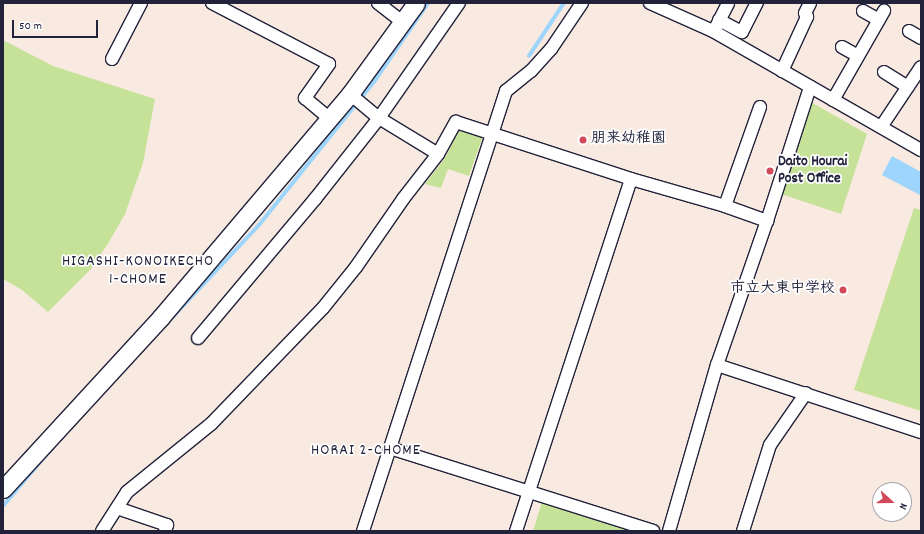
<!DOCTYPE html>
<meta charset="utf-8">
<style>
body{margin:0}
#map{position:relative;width:924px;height:534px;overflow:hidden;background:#f9eae1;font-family:Dekko,"Klee One",sans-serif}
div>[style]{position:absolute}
.green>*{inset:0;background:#c6e299}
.water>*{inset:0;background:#9ed5fd}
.stream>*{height:3.5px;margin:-1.75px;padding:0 1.75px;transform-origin:1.75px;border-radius:1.75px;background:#9ed5fd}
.roads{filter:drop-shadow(1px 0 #22223b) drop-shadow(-1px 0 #22223b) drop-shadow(0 1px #22223b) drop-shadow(0 -1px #22223b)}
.street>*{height:12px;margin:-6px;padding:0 6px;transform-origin:6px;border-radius:6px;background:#fff}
.secondary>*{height:17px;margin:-8.5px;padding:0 8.5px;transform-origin:8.5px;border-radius:8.5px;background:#fff}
.dots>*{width:11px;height:11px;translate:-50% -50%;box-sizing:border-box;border:2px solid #fff;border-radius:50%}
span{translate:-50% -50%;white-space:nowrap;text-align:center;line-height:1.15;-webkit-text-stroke:3.5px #fff;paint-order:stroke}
.poi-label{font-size:15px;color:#22223b;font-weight:700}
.left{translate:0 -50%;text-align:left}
.right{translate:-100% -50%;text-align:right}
.neighbourhood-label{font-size:16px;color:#22223b;letter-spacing:1px}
.frame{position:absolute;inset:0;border:4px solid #22223b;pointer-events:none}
.north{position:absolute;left:872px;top:482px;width:40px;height:40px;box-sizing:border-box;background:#fff;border:1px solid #a7a7b1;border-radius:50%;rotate:111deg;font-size:11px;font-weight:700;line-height:16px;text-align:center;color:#22223b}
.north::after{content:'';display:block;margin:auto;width:14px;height:18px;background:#d1495b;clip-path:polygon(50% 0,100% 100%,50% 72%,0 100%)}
.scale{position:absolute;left:12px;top:20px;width:86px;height:18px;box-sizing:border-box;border:2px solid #22223b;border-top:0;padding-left:5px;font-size:12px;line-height:14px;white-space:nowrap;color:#22223b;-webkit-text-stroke:3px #fff;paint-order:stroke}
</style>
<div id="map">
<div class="green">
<div style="clip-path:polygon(3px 40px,53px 66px,155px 99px,143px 163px,125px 214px,109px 242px,91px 269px,48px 312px,22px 290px,3px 279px)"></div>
<div style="clip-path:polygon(811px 102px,867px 134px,841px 214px,781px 194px)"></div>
<div style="clip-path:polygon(459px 130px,483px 136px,469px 176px,448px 169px,441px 188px,425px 184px,445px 158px)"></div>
<div style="clip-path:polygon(914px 208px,921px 210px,921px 411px,854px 390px)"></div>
<div style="clip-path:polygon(542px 502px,634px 531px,533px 531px)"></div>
</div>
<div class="water">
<div style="clip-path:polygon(892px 156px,921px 172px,920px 195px,882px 175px)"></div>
</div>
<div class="stream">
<div style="left:529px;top:56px;width:64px;rotate:-56.6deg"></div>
<div style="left:168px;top:322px;width:133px;rotate:-46.8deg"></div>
<div style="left:259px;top:225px;width:184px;rotate:-51.2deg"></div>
<div style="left:374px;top:82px;width:96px;rotate:-55.6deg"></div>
<div style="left:3px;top:506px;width:87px;rotate:-49.7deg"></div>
</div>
<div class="roads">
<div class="street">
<div style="left:212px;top:3px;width:132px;rotate:27.5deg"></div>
<div style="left:329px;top:64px;width:42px;rotate:125.2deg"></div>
<div style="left:305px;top:98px;width:31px;rotate:40deg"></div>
<div style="left:378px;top:3px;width:31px;rotate:38deg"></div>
<div style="left:650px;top:3px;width:69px;rotate:24deg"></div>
<div style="left:713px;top:31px;width:240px;rotate:29.8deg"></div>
<div style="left:863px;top:11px;width:18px;rotate:29deg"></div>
<div style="left:719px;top:20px;width:26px;rotate:28deg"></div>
<div style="left:742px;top:32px;width:33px;rotate:-63deg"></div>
<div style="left:716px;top:27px;width:27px;rotate:-63deg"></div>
<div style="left:909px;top:31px;width:14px;rotate:30deg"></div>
<div style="left:842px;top:47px;width:18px;rotate:29deg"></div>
<div style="left:112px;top:59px;width:63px;rotate:-62.6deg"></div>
<div style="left:782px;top:71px;width:60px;rotate:-65.2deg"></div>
<div style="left:807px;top:17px;width:4px;rotate:-117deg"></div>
<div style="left:805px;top:13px;width:11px;rotate:-63deg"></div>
<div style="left:884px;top:72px;width:28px;rotate:32deg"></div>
<div style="left:350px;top:94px;width:38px;rotate:40deg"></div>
<div style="left:379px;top:118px;width:69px;rotate:31.4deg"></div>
<div style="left:438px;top:154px;width:37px;rotate:-61deg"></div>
<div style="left:456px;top:122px;width:184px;rotate:18deg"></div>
<div style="left:631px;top:179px;width:98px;rotate:16deg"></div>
<div style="left:725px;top:206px;width:45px;rotate:19.7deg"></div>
<div style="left:833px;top:100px;width:103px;rotate:-60.2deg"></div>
<div style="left:881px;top:127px;width:72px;rotate:-56.3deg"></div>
<div style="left:725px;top:206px;width:105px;rotate:-70.5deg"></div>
<div style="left:198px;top:338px;width:182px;rotate:-49.9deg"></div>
<div style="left:315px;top:199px;width:103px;rotate:-51.7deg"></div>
<div style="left:379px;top:118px;width:140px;rotate:-55.2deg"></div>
<div style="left:717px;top:365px;width:215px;rotate:18.2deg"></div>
<div style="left:390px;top:448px;width:276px;rotate:17.5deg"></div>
<div style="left:117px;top:508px;width:53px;rotate:18.8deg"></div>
<div style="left:167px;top:525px;width:6px;rotate:108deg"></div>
<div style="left:102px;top:531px;width:46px;rotate:-57.3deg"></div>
<div style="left:127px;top:492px;width:108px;rotate:-39deg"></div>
<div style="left:211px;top:424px;width:161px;rotate:-46deg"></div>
<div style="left:323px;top:308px;width:53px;rotate:-51.2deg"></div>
<div style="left:356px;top:267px;width:83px;rotate:-55.3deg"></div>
<div style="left:403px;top:199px;width:57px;rotate:-52.1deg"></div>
<div style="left:363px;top:531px;width:463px;rotate:-72deg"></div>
<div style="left:506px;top:91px;width:32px;rotate:-39deg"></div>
<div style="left:531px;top:71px;width:30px;rotate:-48deg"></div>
<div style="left:551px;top:49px;width:55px;rotate:-56deg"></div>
<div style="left:516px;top:531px;width:370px;rotate:-71.9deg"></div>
<div style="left:669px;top:531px;width:173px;rotate:-73.9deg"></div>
<div style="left:717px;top:365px;width:152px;rotate:-70.9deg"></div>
<div style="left:767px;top:221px;width:141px;rotate:-72.2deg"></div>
<div style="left:743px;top:531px;width:90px;rotate:-72.6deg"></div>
<div style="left:770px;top:445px;width:63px;rotate:-55.3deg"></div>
</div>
<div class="secondary">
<div style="left:3px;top:489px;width:234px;rotate:-47.4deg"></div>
<div style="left:161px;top:317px;width:292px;rotate:-49.7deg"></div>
<div style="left:350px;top:94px;width:112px;rotate:-54deg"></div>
</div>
</div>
<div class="dots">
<div style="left:583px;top:140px;background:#d1495b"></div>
<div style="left:770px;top:171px;background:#d1495b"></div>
<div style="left:843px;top:290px;background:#d1495b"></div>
</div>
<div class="poi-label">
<span class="left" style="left:591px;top:140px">朋来幼稚園</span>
<span class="left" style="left:778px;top:171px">Daito Hourai<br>Post Office</span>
<span class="right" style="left:835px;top:290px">市立大東中学校</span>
</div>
<div class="neighbourhood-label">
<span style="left:138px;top:271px">HIGASHI-KONOIKECHO<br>1-CHOME</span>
<span style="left:366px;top:451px">HORAI 2-CHOME</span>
</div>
<div class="frame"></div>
<div class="north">N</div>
<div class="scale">50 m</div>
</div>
